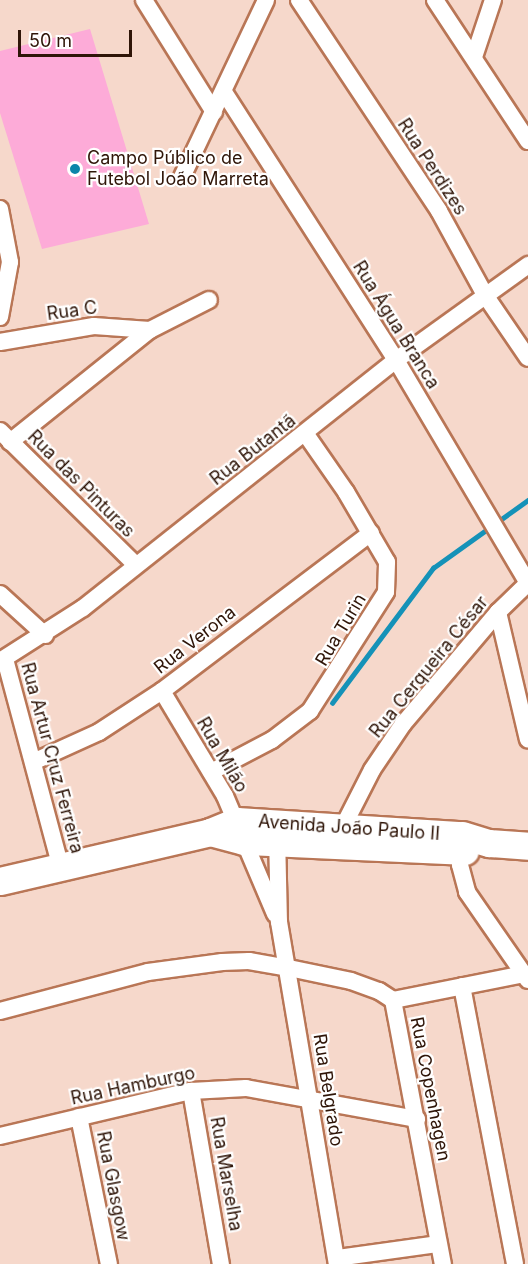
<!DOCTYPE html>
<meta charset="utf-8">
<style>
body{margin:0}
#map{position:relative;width:528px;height:1264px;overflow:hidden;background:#f6d8cb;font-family:Inter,sans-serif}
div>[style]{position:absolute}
.green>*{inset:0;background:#fdabd8}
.stream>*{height:4.5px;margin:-2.25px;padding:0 2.25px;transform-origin:2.25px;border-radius:2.25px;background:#1592b8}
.roads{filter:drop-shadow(2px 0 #b97656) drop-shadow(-2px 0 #b97656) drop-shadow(0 2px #b97656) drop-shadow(0 -2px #b97656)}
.street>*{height:16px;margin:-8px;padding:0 8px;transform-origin:8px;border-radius:8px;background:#fff}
.primary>*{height:27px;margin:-13.5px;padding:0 13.5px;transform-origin:13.5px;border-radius:13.5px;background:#fff}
.dots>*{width:16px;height:16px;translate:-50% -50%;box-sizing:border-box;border:3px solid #fff;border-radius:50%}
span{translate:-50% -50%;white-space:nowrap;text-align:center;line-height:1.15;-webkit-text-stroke:4.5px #fff;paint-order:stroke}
.poi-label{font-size:18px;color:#2f1508}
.left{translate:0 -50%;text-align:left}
.street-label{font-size:18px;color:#2f1508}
.scale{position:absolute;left:18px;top:30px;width:114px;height:27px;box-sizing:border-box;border:3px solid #2f1508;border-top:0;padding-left:8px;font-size:18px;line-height:21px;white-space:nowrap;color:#2f1508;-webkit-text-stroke:4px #fff;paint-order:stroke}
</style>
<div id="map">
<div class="green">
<div style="clip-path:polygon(90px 29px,149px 224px,42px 249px,0 113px,0 51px)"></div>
</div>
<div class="stream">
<div style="left:332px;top:703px;width:169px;rotate:-53.2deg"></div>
<div style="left:433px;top:568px;width:117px;rotate:-35.6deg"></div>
</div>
<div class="roads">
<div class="street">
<div style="left:144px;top:0;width:132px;rotate:58deg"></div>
<div style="left:299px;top:0;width:253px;rotate:56.4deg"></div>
<div style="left:439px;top:211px;width:96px;rotate:61.3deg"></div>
<div style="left:485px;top:295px;width:76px;rotate:55.7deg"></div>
<div style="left:435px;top:0;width:169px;rotate:56.6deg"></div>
<div style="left:474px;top:57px;width:60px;rotate:-71.6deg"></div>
<div style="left:224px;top:92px;width:318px;rotate:57.3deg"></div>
<div style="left:396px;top:360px;width:259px;rotate:59.4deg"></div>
<div style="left:528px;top:583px;width:42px;rotate:136deg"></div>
<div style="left:498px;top:612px;width:147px;rotate:130.3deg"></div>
<div style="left:403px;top:724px;width:55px;rotate:124deg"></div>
<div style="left:372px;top:770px;width:62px;rotate:117deg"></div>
<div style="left:344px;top:825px;width:10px;rotate:90deg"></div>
<div style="left:182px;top:177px;width:196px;rotate:-64.6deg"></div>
<div style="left:0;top:209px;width:54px;rotate:79.3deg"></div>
<div style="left:10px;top:262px;width:56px;rotate:100.3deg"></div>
<div style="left:0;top:342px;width:95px;rotate:-9.7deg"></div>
<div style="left:94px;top:326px;width:56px;rotate:4.1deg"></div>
<div style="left:0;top:431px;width:191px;rotate:44.6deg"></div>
<div style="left:10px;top:442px;width:179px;rotate:-38.7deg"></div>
<div style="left:150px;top:330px;width:66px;rotate:-27deg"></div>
<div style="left:0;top:594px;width:61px;rotate:42.3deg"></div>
<div style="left:498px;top:612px;width:131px;rotate:76.8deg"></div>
<div style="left:5px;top:659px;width:216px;rotate:75deg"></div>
<div style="left:0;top:661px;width:98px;rotate:-32.6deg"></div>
<div style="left:83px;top:608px;width:399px;rotate:-38.4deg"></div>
<div style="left:396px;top:360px;width:163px;rotate:-35.7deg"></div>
<div style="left:162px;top:691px;width:122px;rotate:59deg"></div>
<div style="left:225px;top:796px;width:128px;rotate:67deg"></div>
<div style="left:33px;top:762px;width:72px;rotate:-24.4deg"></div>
<div style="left:99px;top:732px;width:75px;rotate:-33.1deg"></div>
<div style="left:162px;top:691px;width:262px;rotate:-37.1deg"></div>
<div style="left:211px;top:772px;width:69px;rotate:-27.7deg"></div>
<div style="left:272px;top:740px;width:48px;rotate:-37.3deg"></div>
<div style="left:310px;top:711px;width:141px;rotate:-57.4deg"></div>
<div style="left:386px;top:592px;width:30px;rotate:-88deg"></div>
<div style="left:387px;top:562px;width:81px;rotate:-120.4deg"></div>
<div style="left:346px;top:492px;width:72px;rotate:-124.8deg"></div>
<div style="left:277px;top:835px;width:87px;rotate:88.7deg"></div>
<div style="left:279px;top:922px;width:347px;rotate:80.4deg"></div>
<div style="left:462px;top:842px;width:23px;rotate:95deg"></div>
<div style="left:460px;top:865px;width:28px;rotate:75deg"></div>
<div style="left:467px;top:892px;width:107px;rotate:55.3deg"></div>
<div style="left:462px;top:986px;width:283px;rotate:79.2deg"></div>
<div style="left:393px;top:1000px;width:134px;rotate:-11.2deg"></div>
<div style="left:0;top:1011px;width:153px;rotate:-14.8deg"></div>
<div style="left:148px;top:972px;width:75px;rotate:-7.7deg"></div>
<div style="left:222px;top:962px;width:27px;rotate:-2deg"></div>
<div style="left:249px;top:961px;width:41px;rotate:9.9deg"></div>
<div style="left:289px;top:968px;width:63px;rotate:11.8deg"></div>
<div style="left:351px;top:981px;width:30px;rotate:20deg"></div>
<div style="left:379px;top:991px;width:17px;rotate:33deg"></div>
<div style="left:393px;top:1000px;width:269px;rotate:79.3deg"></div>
<div style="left:191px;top:1091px;width:176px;rotate:80.2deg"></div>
<div style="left:79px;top:1117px;width:150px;rotate:78.5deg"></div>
<div style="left:0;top:1136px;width:196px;rotate:-13.3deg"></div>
<div style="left:191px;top:1091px;width:55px;rotate:-3.1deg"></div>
<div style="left:246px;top:1088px;width:174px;rotate:10.3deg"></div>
<div style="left:337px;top:1258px;width:102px;rotate:-7.9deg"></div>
</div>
<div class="primary">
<div style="left:210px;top:832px;width:35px;rotate:15deg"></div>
<div style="left:244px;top:841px;width:221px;rotate:2.6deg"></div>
<div style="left:0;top:881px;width:216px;rotate:-13.1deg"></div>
<div style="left:210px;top:832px;width:29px;rotate:-22deg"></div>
<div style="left:237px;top:821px;width:225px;rotate:3.6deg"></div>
<div style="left:462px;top:835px;width:28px;rotate:17deg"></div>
<div style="left:489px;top:843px;width:39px;rotate:4deg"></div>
</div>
</div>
<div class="dots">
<div style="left:75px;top:169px;background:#0b85a9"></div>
</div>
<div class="poi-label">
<span class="left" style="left:87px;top:169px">Campo Público de<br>Futebol João Marreta</span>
</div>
<div class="street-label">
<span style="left:432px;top:167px;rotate:57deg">Rua Perdizes</span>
<span style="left:72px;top:311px;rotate:-8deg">Rua C</span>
<span style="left:396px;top:325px;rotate:58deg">Rua Água Branca</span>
<span style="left:253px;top:450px;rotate:-38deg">Rua Butantã</span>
<span style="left:81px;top:484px;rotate:45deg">Rua das Pinturas</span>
<span style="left:341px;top:630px;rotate:-59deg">Rua Turin</span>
<span style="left:195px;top:640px;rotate:-38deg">Rua Verona</span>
<span style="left:429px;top:667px;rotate:-51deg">Rua Cerqueira César</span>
<span style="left:222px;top:755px;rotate:60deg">Rua Milão</span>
<span style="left:52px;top:758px;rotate:75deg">Rua Artur Cruz Ferreira</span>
<span style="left:349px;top:828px;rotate:4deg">Avenida João Paulo II</span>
<span style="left:133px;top:1086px;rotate:-12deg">Rua Hamburgo</span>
<span style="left:430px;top:1089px;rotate:79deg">Rua Copenhagen</span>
<span style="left:328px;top:1090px;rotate:81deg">Rua Belgrado</span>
<span style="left:226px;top:1174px;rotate:80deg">Rua Marselha</span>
<span style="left:113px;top:1186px;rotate:79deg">Rua Glasgow</span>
</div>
<div class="scale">50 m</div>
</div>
